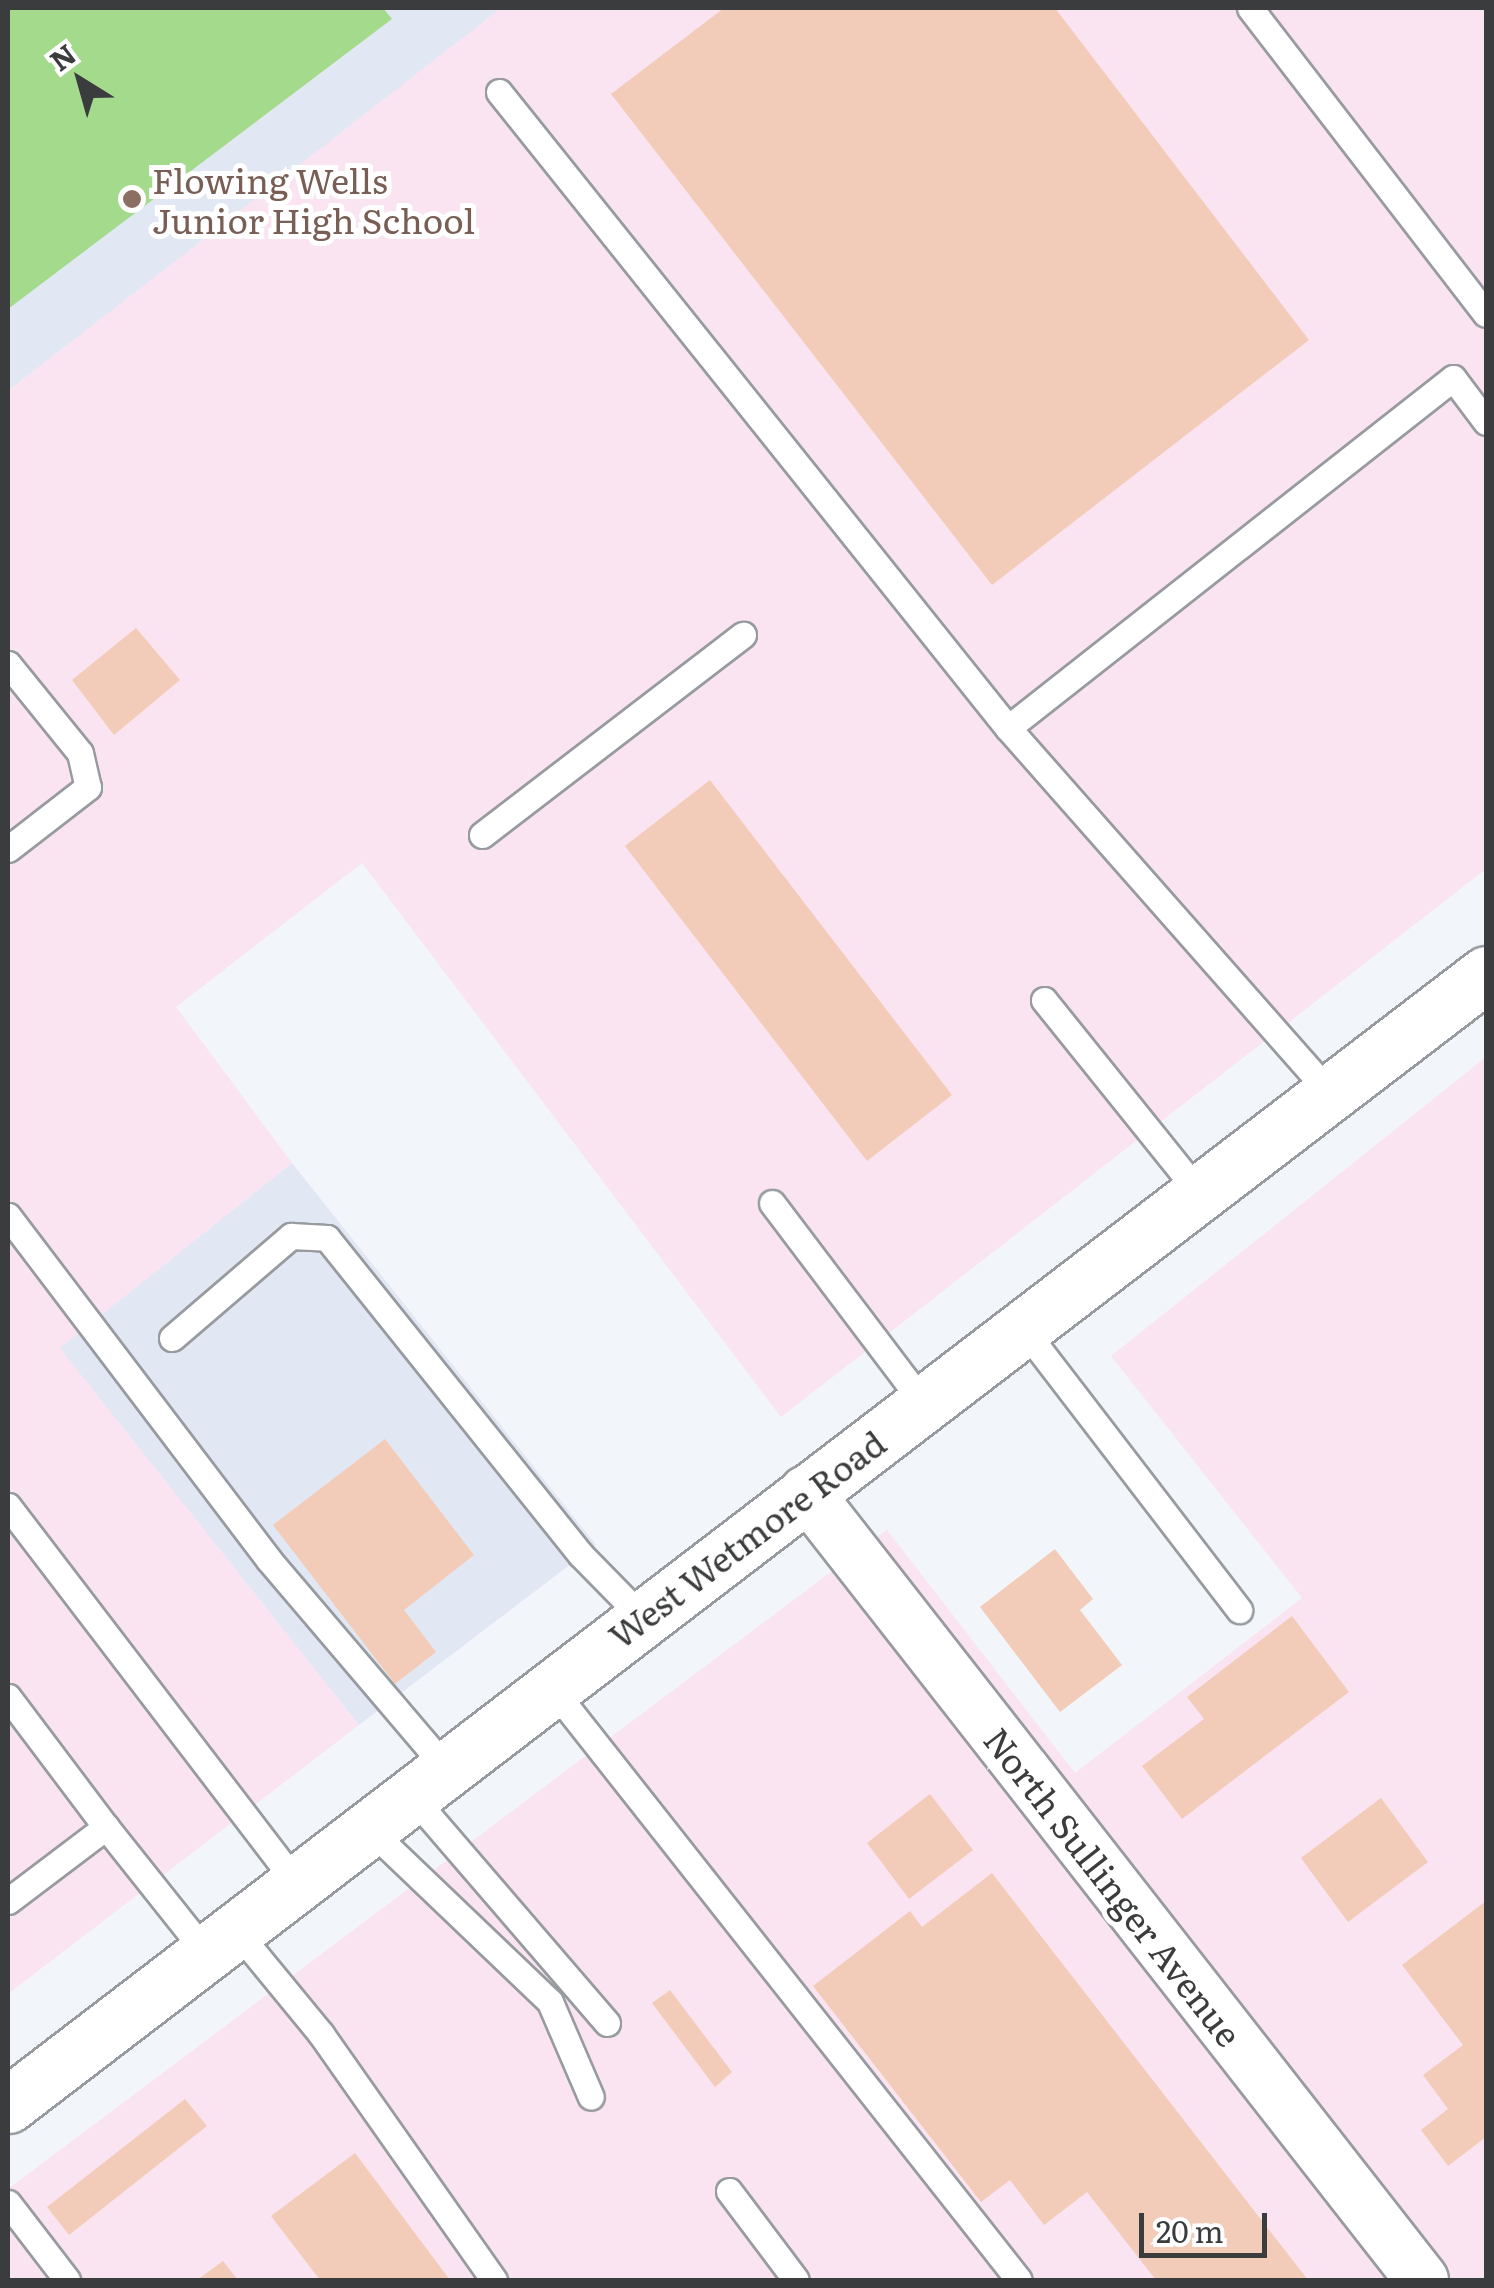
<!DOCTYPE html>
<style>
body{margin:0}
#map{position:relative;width:1494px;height:2288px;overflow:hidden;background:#f2f5fa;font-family:Literata,serif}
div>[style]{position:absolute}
.built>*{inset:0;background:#e1e8f3}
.industrial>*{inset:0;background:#fae4f1}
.green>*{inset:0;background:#a3da8b}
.building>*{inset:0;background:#f3ccb9}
.roads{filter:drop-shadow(2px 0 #979b9f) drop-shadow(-2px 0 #979b9f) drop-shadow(0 2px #979b9f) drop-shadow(0 -2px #979b9f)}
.service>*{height:25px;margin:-12.5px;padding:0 12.5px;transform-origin:12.5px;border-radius:12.5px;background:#fff}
.minor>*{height:52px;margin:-26px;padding:0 26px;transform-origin:26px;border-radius:26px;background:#fff}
.tertiary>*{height:55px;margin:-27.5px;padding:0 27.5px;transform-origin:27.5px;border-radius:27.5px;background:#fff}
.dots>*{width:28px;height:28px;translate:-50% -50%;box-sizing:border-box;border:5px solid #fff;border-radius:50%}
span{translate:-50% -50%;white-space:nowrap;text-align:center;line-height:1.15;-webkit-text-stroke:10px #fff;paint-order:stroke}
.education-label{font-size:35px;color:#785e54}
.left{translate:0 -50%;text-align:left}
.street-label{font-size:35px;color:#3a3c3d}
.frame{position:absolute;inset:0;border:10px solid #3a3c3d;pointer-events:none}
.north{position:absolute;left:30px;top:30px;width:100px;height:100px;-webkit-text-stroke:8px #fff;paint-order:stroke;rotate:323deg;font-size:28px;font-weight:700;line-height:40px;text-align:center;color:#3a3c3d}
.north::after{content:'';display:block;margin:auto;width:35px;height:45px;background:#3a3c3d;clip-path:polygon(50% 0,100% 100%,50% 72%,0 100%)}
.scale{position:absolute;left:1139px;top:2213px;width:128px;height:45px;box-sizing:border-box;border:5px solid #3a3c3d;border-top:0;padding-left:12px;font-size:30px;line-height:35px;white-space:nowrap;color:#3a3c3d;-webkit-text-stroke:8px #fff;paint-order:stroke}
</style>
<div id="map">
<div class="built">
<div style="clip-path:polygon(8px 8px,503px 8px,8px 391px)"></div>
<div style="clip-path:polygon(292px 1163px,596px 1545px,359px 1725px,59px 1348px)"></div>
</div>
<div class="industrial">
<div style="clip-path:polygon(501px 8px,1486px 8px,1486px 869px,781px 1417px,362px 863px,176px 1007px,292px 1163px,60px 1348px,359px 1725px,8px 1994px,8px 391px)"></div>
<div style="clip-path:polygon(1486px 1057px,1486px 2280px,8px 2280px,8px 2189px,887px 1530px,1075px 1773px,1302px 1598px,1111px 1356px)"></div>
</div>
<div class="green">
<div style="clip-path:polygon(8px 8px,383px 8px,392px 19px,8px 309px)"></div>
</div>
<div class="building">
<div style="clip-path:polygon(724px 8px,1055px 8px,1309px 340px,992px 585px,611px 94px)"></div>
<div style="clip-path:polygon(136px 628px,180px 680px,114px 735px,72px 680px)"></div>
<div style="clip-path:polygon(710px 780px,952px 1095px,867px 1161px,625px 846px)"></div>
<div style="clip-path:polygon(385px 1439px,474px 1555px,404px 1610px,436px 1652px,395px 1684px,273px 1525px)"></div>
<div style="clip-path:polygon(1055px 1549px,1093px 1599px,1080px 1610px,1122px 1665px,1060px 1712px,980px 1607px)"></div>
<div style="clip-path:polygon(1292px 1616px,1349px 1692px,1182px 1819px,1142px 1766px,1204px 1719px,1187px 1697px)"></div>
<div style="clip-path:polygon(930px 1794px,973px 1850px,909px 1899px,867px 1843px)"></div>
<div style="clip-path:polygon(1381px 1798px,1428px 1862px,1348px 1922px,1301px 1858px)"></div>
<div style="clip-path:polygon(992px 1873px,1308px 2280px,1156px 2280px,1087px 2192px,1044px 2225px,1010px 2180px,981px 2202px,813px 1986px,910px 1911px,922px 1927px)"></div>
<div style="clip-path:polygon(1486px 1901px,1486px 2137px,1448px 2166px,1421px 2130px,1448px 2109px,1423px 2075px,1463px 2045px,1402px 1965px)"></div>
<div style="clip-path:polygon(670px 1990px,732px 2072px,715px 2087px,652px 2003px)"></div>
<div style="clip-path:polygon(185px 2099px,207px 2126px,69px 2235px,47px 2207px)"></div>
<div style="clip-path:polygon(355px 2153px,450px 2280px,320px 2280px,271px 2216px)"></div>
<div style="clip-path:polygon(223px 2261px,238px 2280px,197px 2280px)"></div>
</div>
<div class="roads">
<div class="service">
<div style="left:1250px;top:8px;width:386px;rotate:52.4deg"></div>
<div style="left:499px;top:92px;width:815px;rotate:51.33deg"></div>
<div style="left:1008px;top:728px;width:487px;rotate:48.6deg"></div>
<div style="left:8px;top:664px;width:114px;rotate:51deg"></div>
<div style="left:80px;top:753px;width:35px;rotate:77deg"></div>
<div style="left:88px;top:787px;width:101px;rotate:142.2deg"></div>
<div style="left:1008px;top:728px;width:566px;rotate:-38.19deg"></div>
<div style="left:1453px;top:378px;width:55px;rotate:53.1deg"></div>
<div style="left:482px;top:835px;width:329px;rotate:-37.5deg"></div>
<div style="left:1044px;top:1000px;width:248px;rotate:51.2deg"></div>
<div style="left:772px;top:1203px;width:251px;rotate:52.9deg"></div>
<div style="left:8px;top:1216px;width:432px;rotate:52.8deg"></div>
<div style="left:269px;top:1560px;width:272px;rotate:49.6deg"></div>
<div style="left:1022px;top:1327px;width:357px;rotate:52.5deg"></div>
<div style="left:172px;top:1338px;width:157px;rotate:-40.6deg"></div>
<div style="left:291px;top:1236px;width:36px;rotate:3deg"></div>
<div style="left:327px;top:1238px;width:406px;rotate:51.3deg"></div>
<div style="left:581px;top:1555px;width:87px;rotate:45.5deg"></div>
<div style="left:8px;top:1506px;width:472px;rotate:52.6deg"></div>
<div style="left:551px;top:1687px;width:755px;rotate:51.72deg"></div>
<div style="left:8px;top:1697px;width:163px;rotate:53deg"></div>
<div style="left:410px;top:1794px;width:302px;rotate:49.3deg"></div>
<div style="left:367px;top:1827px;width:253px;rotate:43.7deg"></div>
<div style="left:550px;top:2002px;width:103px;rotate:66.7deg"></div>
<div style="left:8px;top:1901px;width:123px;rotate:-37.1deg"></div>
<div style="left:106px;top:1827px;width:157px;rotate:51.5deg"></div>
<div style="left:234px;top:1928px;width:137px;rotate:50.6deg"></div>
<div style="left:321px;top:2034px;width:301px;rotate:54.9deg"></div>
<div style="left:729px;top:2191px;width:111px;rotate:53deg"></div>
<div style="left:8px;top:2203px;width:97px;rotate:52.5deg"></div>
</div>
<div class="minor">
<div style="left:806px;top:1492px;width:1000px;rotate:51.98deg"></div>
</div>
<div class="tertiary">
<div style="left:8px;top:2105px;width:1861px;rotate:-37.42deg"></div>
</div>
</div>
<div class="dots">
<div style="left:132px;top:199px;background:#8d6e63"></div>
</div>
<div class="education-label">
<span class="left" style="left:152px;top:199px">Flowing Wells<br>Junior High School</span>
</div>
<div class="street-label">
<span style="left:746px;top:1538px;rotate:-37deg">West Wetmore Road</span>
<span style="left:1114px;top:1886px;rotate:52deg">North Sullinger Avenue</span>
</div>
<div class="frame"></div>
<div class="north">N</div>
<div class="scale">20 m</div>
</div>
